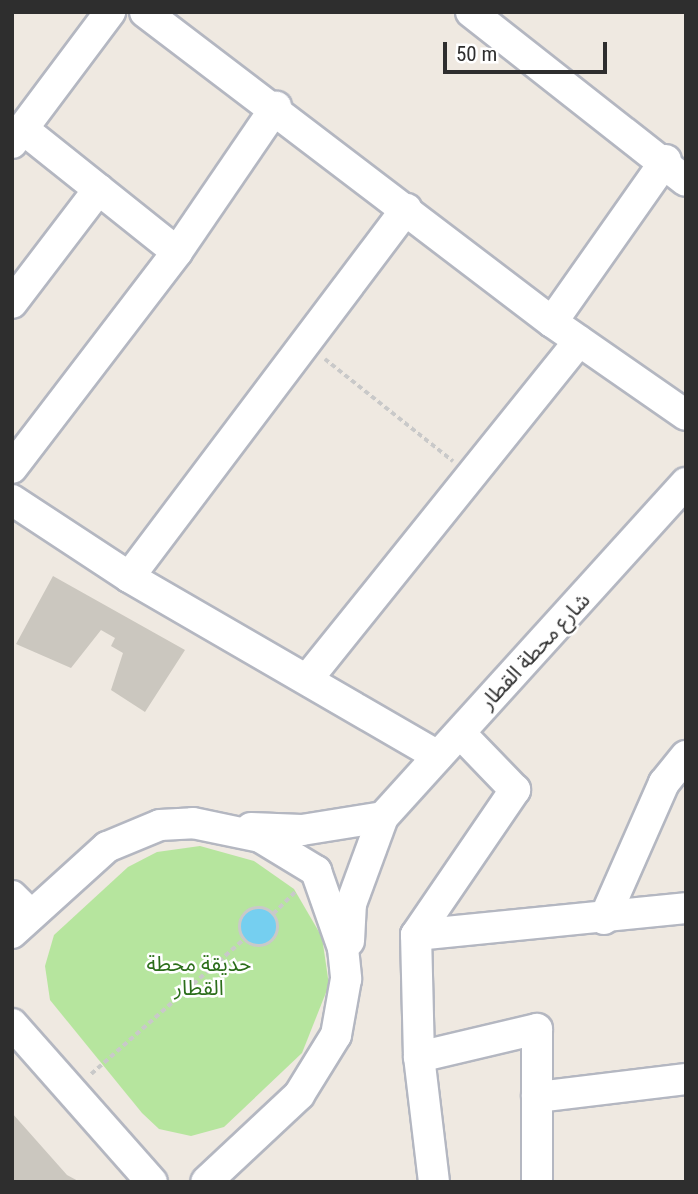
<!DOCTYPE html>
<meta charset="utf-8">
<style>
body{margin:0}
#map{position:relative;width:698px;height:1194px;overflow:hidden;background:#efe9e1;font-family:"Roboto Condensed","Noto Sans Arabic",sans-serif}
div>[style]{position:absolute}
.green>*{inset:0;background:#b6e59e}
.water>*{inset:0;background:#75cff0}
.round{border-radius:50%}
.building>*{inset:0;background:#cbc7bf}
.path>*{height:3.5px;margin-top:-1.75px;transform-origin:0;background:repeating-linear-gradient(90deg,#c9c9c9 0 5px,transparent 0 8.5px)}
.path>.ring{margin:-1.75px;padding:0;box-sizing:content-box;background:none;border:3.5px solid #c9c9c9;border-radius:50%}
.roads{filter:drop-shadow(2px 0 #b4b7c1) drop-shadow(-2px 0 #b4b7c1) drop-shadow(0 2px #b4b7c1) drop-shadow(0 -2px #b4b7c1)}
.minor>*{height:30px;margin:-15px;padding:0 15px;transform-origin:15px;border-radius:15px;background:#fff}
span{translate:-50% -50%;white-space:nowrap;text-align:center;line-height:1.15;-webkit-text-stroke:5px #fff;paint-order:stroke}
.street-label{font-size:21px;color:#2e2e2e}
.park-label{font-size:21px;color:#2c6e1b}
.frame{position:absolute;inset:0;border:14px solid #2e2e2e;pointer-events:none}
.scale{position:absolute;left:443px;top:42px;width:164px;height:32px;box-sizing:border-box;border:4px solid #2e2e2e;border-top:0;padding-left:9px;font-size:21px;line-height:24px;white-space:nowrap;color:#2e2e2e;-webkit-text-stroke:5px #fff;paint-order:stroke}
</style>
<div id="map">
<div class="green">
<div style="clip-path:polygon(200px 846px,254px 861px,294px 889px,322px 937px,329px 985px,302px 1053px,224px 1127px,191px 1136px,159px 1129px,142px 1113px,50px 1000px,45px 966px,54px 935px,128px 867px,157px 852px)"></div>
</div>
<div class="water">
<div class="round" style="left:240px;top:908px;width:38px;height:38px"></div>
</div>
<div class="building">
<div style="clip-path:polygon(53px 576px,185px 650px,145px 712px,111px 690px,123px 653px,111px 646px,115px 638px,101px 630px,71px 668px,16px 644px)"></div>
<div style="clip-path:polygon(12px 1113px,67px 1175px,80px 1182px,12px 1182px)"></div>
</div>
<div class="path">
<div style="left:325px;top:359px;width:164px;rotate:38.6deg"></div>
<div class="ring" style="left:240px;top:908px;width:34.5px;height:34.5px"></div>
<div style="left:273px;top:914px;width:34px;rotate:-45deg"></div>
<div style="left:91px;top:1074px;width:204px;rotate:-41.4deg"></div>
</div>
<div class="roads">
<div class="minor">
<div style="left:145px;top:12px;width:512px;rotate:37.3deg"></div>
<div style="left:552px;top:322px;width:163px;rotate:34.8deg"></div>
<div style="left:471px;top:12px;width:273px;rotate:38.2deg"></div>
<div style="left:23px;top:129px;width:197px;rotate:38.6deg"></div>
<div style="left:12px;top:143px;width:164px;rotate:-53.2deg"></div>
<div style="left:12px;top:303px;width:143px;rotate:-52.7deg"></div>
<div style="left:552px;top:322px;width:198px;rotate:-54.9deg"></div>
<div style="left:12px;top:468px;width:272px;rotate:-52.6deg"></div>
<div style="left:177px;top:252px;width:176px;rotate:-55.7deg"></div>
<div style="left:12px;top:500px;width:140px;rotate:33.3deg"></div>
<div style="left:129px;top:577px;width:357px;rotate:30.1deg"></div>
<div style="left:129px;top:577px;width:461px;rotate:-53deg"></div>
<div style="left:309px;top:677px;width:431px;rotate:-51.2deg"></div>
<div style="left:251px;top:828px;width:51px;rotate:2.2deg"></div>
<div style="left:302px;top:830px;width:82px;rotate:-9.1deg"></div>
<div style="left:12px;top:896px;width:27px;rotate:45deg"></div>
<div style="left:604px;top:919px;width:149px;rotate:-66.2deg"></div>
<div style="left:664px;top:783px;width:35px;rotate:-51deg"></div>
<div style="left:12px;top:933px;width:128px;rotate:-42.2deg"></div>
<div style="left:107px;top:847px;width:57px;rotate:-22.5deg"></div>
<div style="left:160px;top:825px;width:33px;rotate:-3deg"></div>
<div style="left:193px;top:823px;width:68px;rotate:11.8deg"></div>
<div style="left:260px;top:837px;width:66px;rotate:31.3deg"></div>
<div style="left:316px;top:871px;width:82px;rotate:70.7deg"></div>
<div style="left:343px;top:948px;width:31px;rotate:84deg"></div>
<div style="left:346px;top:979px;width:57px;rotate:100.1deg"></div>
<div style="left:336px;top:1035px;width:70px;rotate:121.7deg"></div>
<div style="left:299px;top:1095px;width:127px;rotate:136.9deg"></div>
<div style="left:416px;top:935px;width:271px;rotate:-5.7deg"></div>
<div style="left:349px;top:941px;width:37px;rotate:-87deg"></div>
<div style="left:351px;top:904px;width:93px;rotate:-69.8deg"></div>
<div style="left:383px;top:817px;width:451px;rotate:-47.8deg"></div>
<div style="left:12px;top:1024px;width:211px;rotate:48.5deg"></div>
<div style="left:419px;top:1057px;width:121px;rotate:-13.3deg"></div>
<div style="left:537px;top:1029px;width:153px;rotate:90deg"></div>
<div style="left:537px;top:1097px;width:150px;rotate:-6.9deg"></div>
<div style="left:434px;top:1182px;width:126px;rotate:-96.8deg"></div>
<div style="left:419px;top:1057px;width:122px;rotate:-91.4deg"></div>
<div style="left:416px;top:935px;width:176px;rotate:-55.7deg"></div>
<div style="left:515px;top:790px;width:79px;rotate:-134deg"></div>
</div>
</div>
<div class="street-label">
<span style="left:535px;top:651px;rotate:-47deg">شارع محطة القطار</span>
</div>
<div class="park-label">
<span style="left:199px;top:976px">حديقة محطة<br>القطار</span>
</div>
<div class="frame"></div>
<div class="scale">50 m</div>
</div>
